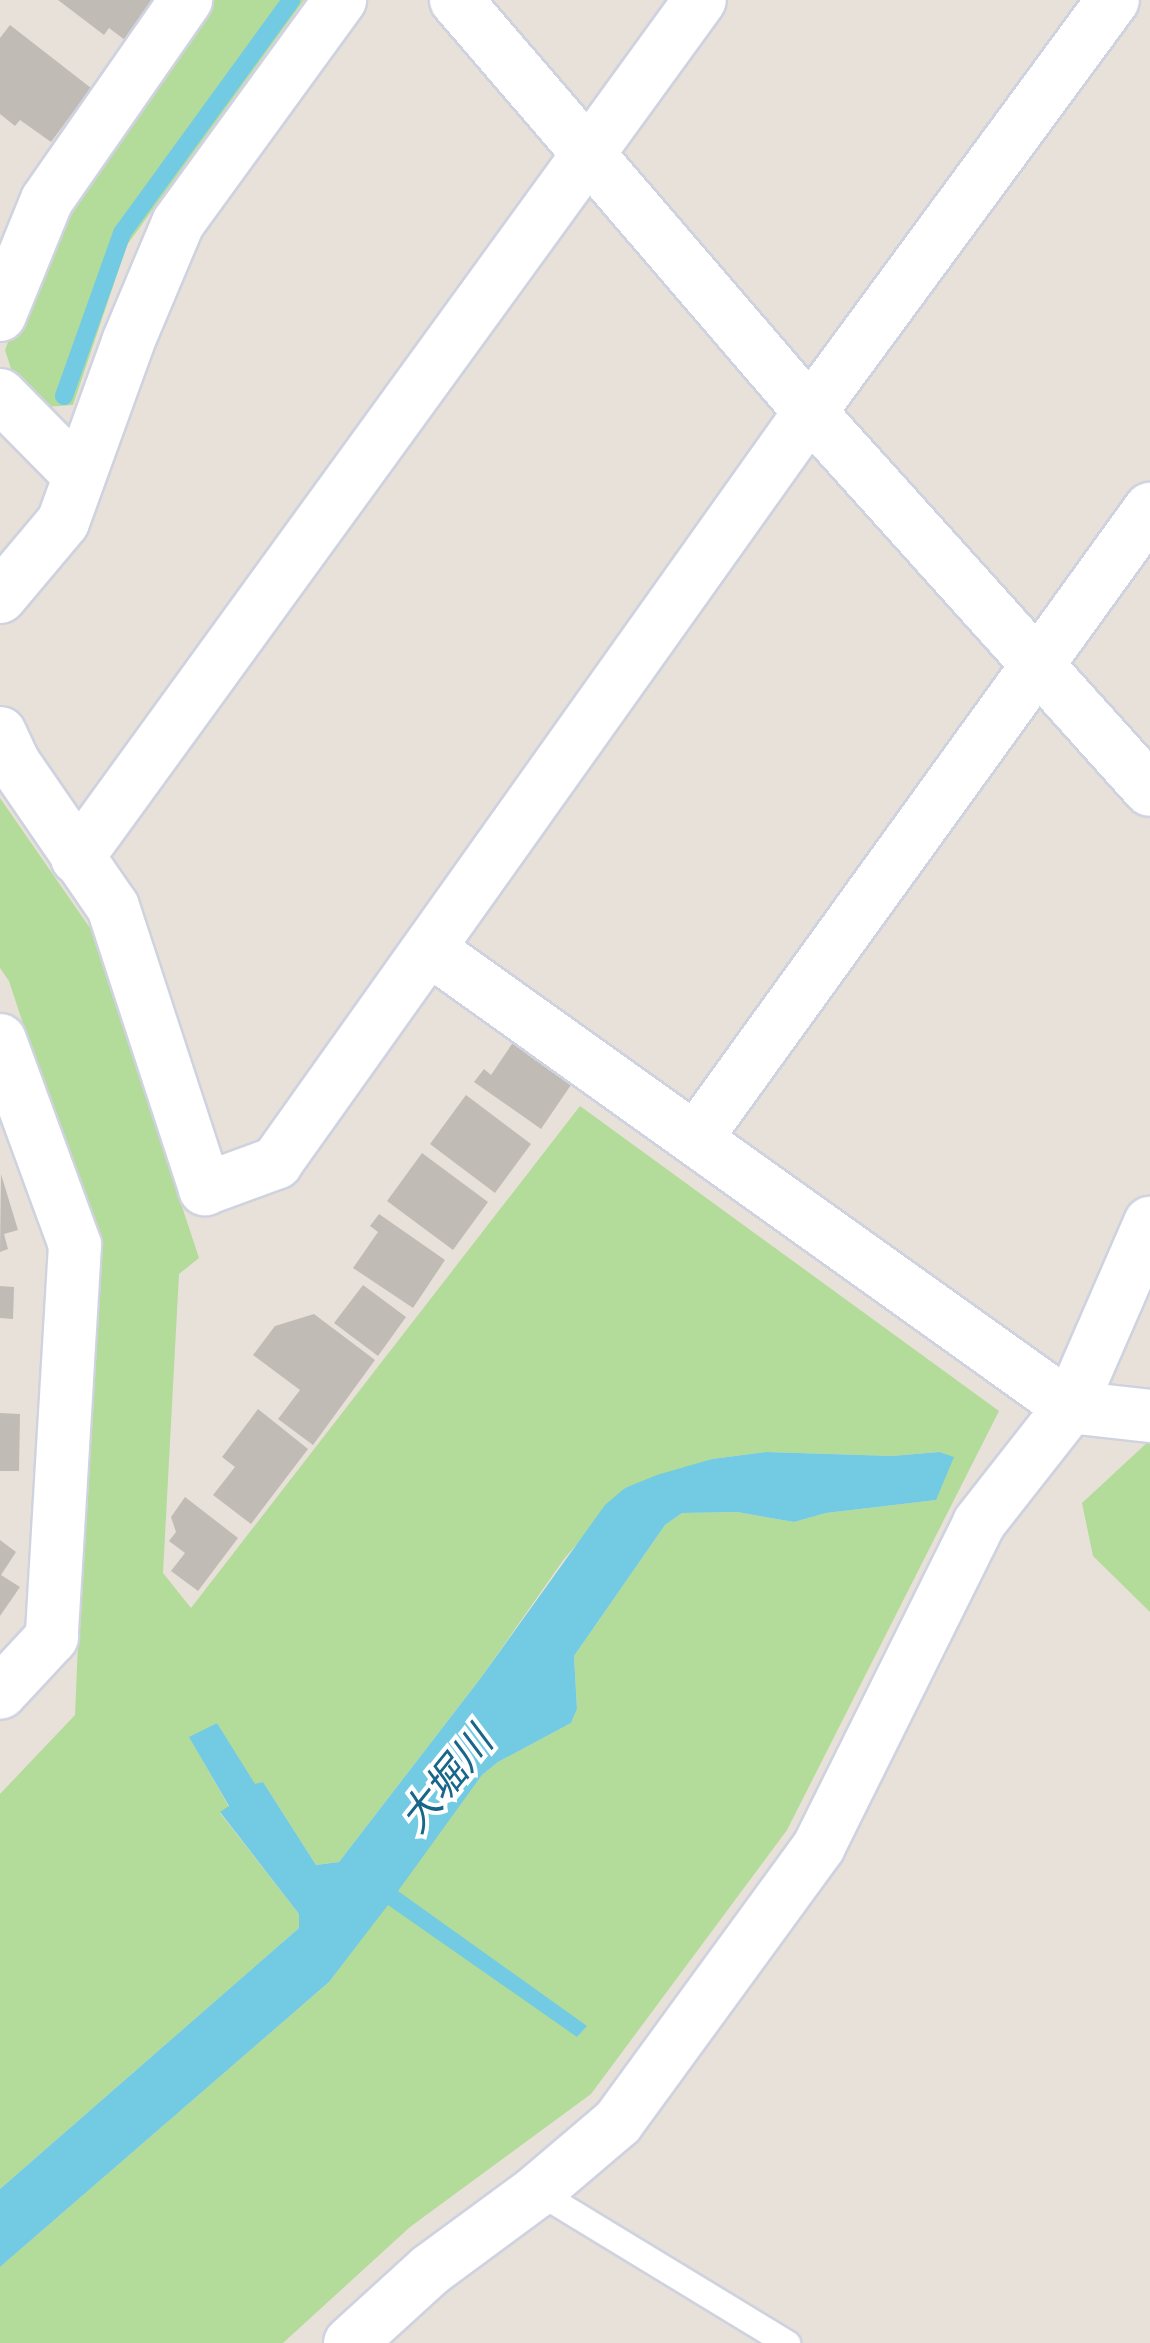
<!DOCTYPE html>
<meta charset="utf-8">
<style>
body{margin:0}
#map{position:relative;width:1150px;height:2343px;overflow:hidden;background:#e8e1d9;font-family:Mulish,"Noto Sans JP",sans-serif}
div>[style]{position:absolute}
.green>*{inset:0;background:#b3db99}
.water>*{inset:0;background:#73cae3}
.stream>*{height:18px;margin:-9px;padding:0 9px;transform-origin:9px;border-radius:9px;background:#73cae3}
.building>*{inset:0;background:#c1bbb6}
.roads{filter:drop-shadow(2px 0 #cfd2df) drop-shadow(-2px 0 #cfd2df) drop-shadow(0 2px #cfd2df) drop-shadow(0 -2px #cfd2df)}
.lane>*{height:25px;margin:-12.5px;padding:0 12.5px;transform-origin:12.5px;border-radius:12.5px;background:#fff}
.street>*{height:52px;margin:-26px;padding:0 26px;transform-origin:26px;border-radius:26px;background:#fff}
span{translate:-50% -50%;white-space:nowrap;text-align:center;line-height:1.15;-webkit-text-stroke:8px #fff;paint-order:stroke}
.water-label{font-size:40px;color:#18678a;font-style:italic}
</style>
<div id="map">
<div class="green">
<div style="clip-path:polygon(210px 0,304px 0,127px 245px,73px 405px,44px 407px,15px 381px,5px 350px,59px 208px)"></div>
<div style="clip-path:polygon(0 798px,90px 928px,199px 1258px,179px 1274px,163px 1573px,191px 1608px,580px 1106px,999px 1411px,787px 1830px,591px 2094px,410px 2227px,283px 2343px,0 2343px,0 2267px,329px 1982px,388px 1904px,578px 2036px,586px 2026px,397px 1891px,482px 1775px,498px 1762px,571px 1723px,577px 1709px,574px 1656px,665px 1525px,682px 1513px,737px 1512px,794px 1522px,826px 1513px,936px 1500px,938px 1452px,892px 1456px,766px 1452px,712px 1459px,625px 1488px,564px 1559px,480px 1679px,339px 1862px,316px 1865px,263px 1782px,255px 1785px,217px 1723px,190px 1738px,229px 1807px,220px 1813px,299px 1914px,299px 1928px,0 2189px,0 1794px,75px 1715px,95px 1243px,9px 981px,0 968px)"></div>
<div style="clip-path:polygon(1150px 1440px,1150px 1612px,1093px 1556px,1082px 1503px)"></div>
</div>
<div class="water">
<div style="clip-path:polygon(766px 1452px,892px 1456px,939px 1452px,954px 1457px,936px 1500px,826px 1513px,794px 1522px,737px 1512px,682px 1513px,665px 1525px,574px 1656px,577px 1709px,571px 1723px,498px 1762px,482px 1775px,398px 1891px,587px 2026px,577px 2037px,388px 1905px,329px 1982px,0 2267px,0 2189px,299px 1928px,299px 1914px,220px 1812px,229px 1806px,189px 1737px,217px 1723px,255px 1784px,263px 1782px,316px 1865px,339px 1862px,480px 1679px,605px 1505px,625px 1488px,657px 1475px,712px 1459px)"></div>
</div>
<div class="stream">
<div style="left:64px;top:396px;width:173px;rotate:-70.4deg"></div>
<div style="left:122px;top:233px;width:288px;rotate:-54deg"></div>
</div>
<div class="building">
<div style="clip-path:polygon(58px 0,155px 0,125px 40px,109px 28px,104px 35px)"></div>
<div style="clip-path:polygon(10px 25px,91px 88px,51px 142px,20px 120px,15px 126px,0 114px,0 38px)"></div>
<div style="clip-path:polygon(516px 1038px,575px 1079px,541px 1129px,474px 1082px,484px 1069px,491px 1075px)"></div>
<div style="clip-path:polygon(466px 1095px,531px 1144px,495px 1193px,430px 1144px)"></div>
<div style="clip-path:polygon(422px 1153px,488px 1202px,453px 1250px,387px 1201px)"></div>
<div style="clip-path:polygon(1px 1174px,18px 1230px,4px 1234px,8px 1249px,0 1252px)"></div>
<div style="clip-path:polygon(379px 1214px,445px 1260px,413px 1308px,353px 1268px,378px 1232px,370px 1226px)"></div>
<div style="clip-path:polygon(363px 1285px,406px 1317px,378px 1356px,334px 1323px)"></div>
<div style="clip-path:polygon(0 1286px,14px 1287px,13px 1319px,0 1318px)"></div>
<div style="clip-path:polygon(314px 1314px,375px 1360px,313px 1445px,278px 1419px,300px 1390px,253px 1355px,275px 1326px)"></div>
<div style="clip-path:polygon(258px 1409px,308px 1449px,251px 1524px,213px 1495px,235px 1467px,222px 1457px)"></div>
<div style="clip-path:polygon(0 1413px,20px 1414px,19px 1471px,0 1471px)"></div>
<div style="clip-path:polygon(185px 1497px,238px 1538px,198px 1591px,171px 1571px,185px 1553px,169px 1541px,176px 1532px,171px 1517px)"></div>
<div style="clip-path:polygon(0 1540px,16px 1552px,1px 1575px,20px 1587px,0 1616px)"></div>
</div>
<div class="roads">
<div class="lane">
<div style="left:537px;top:2191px;width:293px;rotate:31.3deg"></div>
</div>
<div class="street">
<div style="left:456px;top:0;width:543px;rotate:49.33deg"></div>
<div style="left:810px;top:412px;width:508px;rotate:48.03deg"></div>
<div style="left:0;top:315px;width:124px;rotate:-67.8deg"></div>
<div style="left:47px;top:200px;width:244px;rotate:-55.2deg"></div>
<div style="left:0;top:395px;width:111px;rotate:45.4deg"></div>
<div style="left:0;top:597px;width:98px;rotate:-50deg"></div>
<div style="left:63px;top:522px;width:191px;rotate:-70.1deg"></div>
<div style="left:128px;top:342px;width:129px;rotate:-67.2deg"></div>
<div style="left:178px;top:223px;width:276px;rotate:-54deg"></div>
<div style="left:0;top:733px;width:33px;rotate:65deg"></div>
<div style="left:14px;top:763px;width:175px;rotate:55.5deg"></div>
<div style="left:113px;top:907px;width:297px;rotate:71.9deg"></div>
<div style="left:205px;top:1189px;width:76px;rotate:-20.1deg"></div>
<div style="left:276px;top:1163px;width:921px;rotate:-54.59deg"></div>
<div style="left:810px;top:412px;width:511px;rotate:-53.67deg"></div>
<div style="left:77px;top:858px;width:1060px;rotate:-54.02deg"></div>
<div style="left:429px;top:949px;width:788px;rotate:35.55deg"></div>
<div style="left:1070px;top:1407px;width:81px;rotate:6.4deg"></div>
<div style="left:0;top:1040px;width:218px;rotate:69.9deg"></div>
<div style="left:75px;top:1245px;width:393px;rotate:93.4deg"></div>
<div style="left:52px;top:1637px;width:76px;rotate:132.9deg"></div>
<div style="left:696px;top:1138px;width:776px;rotate:-54.18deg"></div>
<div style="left:350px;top:2343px;width:108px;rotate:-42.4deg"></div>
<div style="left:430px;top:2270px;width:133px;rotate:-36.4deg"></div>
<div style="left:537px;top:2191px;width:106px;rotate:-40.4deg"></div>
<div style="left:618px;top:2122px;width:341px;rotate:-53.9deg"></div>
<div style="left:819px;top:1846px;width:360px;rotate:-63.6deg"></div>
<div style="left:979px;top:1523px;width:147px;rotate:-51.9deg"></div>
<div style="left:1070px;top:1407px;width:201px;rotate:-66.5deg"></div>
</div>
</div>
<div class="water-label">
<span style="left:445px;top:1779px;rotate:-51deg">大堀川</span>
</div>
</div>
